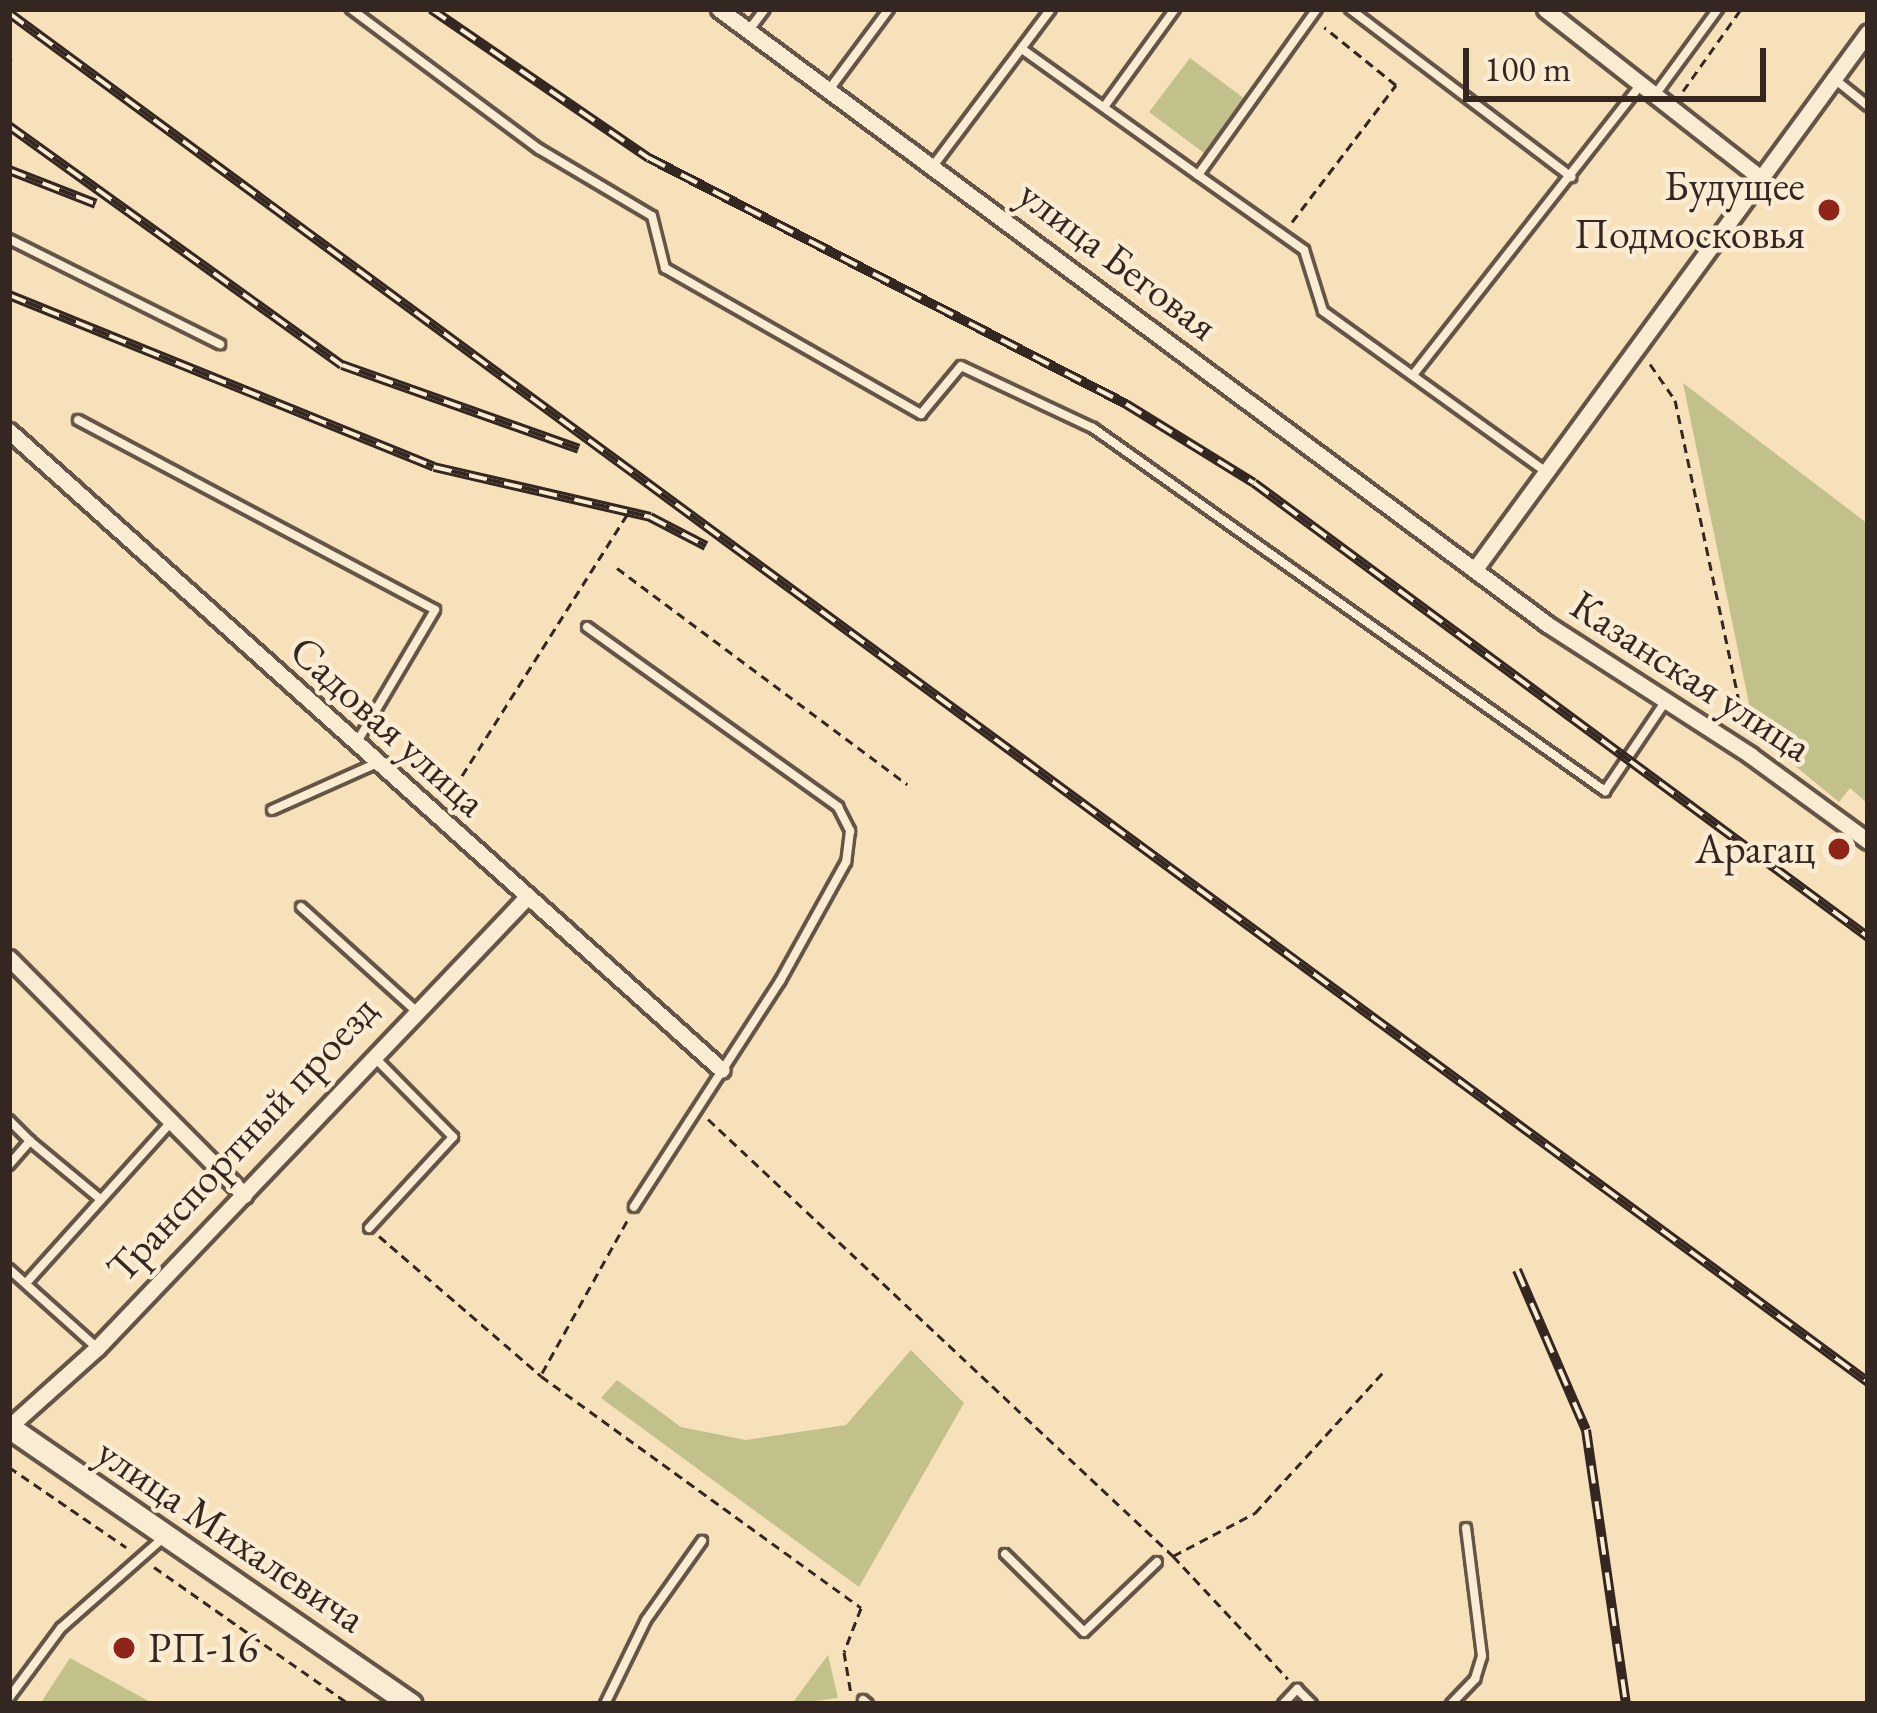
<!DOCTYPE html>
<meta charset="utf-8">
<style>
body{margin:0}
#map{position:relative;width:1877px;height:1713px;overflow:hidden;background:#f7e1ba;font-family:"EB Garamond",serif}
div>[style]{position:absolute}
.green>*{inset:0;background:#c2c18c}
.path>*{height:3px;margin-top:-1.5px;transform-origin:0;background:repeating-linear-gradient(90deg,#342620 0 9px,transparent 0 15px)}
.roads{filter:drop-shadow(3px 0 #655546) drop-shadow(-3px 0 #655546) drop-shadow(0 3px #655546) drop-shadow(0 -3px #655546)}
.service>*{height:8px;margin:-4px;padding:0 4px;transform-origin:4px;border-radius:4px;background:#faecd2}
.minor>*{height:15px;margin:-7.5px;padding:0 7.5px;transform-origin:7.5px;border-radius:7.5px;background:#faecd2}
.secondary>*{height:21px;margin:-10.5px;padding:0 10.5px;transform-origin:10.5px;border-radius:10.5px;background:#faecd2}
.rail>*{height:10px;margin-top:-5px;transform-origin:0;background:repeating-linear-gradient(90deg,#faecd2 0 18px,#342620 0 36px);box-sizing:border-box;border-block:3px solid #342620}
.dots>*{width:33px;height:33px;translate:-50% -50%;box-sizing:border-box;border:6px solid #faecd2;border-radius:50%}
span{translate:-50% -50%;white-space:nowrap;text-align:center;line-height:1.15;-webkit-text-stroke:9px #faecd2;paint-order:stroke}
.poi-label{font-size:42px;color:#342620}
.right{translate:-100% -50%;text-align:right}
.left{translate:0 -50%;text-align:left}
.street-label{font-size:42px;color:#342620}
.frame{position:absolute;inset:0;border:12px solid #342620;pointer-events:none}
.scale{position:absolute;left:1463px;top:48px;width:303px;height:54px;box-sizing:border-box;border:6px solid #342620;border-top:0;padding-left:15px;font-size:36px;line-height:42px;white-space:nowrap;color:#342620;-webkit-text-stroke:9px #faecd2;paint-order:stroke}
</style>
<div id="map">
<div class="green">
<div style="clip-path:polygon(1190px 58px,1249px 102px,1208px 156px,1149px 112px)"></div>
<div style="clip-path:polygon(1683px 383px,1868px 524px,1868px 804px,1850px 788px,1839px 802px,1755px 733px)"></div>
<div style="clip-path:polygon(911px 1350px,964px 1403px,859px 1587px,601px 1398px,617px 1380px,681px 1427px,746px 1440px,846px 1425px)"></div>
<div style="clip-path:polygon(828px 1655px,838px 1698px,792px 1704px,813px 1675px)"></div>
<div style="clip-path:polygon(70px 1658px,154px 1704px,40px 1704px)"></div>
</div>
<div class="path">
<div style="left:9px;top:62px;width:4px;rotate:-56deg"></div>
<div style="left:1683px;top:91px;width:100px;rotate:-54.7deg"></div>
<div style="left:1292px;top:222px;width:172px;rotate:-52.8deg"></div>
<div style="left:1396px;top:85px;width:92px;rotate:-141.1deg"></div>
<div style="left:1650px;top:364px;width:44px;rotate:55.2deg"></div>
<div style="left:1675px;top:400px;width:336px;rotate:78deg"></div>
<div style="left:617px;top:568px;width:362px;rotate:36.7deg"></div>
<div style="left:446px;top:801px;width:343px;rotate:-57.7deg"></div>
<div style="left:708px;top:1119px;width:638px;rotate:43.22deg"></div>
<div style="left:1173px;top:1556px;width:168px;rotate:46.9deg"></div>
<div style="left:379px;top:1236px;width:214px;rotate:40.8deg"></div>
<div style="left:541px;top:1376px;width:395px;rotate:35.9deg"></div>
<div style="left:861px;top:1608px;width:47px;rotate:111.1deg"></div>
<div style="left:844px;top:1652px;width:43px;rotate:80.5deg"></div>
<div style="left:542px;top:1373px;width:176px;rotate:-60.8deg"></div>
<div style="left:9px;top:1467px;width:142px;rotate:34.4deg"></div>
<div style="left:1173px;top:1556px;width:93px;rotate:-27.7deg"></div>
<div style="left:1255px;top:1513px;width:193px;rotate:-47.7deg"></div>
<div style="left:154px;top:1567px;width:238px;rotate:35.1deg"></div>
</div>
<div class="roads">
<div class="service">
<div style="left:351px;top:9px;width:234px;rotate:36.7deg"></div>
<div style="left:539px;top:149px;width:131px;rotate:30.7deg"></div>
<div style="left:652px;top:216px;width:54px;rotate:76deg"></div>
<div style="left:665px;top:268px;width:295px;rotate:29.7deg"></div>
<div style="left:921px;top:414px;width:62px;rotate:-50.2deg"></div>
<div style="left:961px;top:366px;width:146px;rotate:25.2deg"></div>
<div style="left:1093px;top:428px;width:628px;rotate:35.34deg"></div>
<div style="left:1605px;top:791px;width:107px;rotate:-56deg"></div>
<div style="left:1350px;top:9px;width:278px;rotate:37.2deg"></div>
<div style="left:749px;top:30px;width:26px;rotate:-53deg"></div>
<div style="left:1022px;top:49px;width:216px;rotate:35.6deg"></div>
<div style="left:1198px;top:175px;width:204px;rotate:-54.4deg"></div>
<div style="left:1832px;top:77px;width:46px;rotate:38.9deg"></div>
<div style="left:831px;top:87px;width:97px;rotate:-53.4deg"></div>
<div style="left:1655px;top:95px;width:107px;rotate:-53.8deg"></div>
<div style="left:1104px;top:107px;width:121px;rotate:-54.1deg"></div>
<div style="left:933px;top:166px;width:196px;rotate:-53.1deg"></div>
<div style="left:1198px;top:175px;width:130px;rotate:35.3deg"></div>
<div style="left:1304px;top:250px;width:64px;rotate:72.7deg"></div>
<div style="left:1323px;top:311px;width:275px;rotate:35.8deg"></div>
<div style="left:9px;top:239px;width:236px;rotate:26.5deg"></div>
<div style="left:1413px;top:375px;width:368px;rotate:-51.9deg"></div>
<div style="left:78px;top:420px;width:404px;rotate:28deg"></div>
<div style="left:435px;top:610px;width:151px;rotate:120.6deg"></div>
<div style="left:587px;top:627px;width:309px;rotate:35.6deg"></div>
<div style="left:838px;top:807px;width:27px;rotate:63deg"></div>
<div style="left:850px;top:831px;width:31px;rotate:97deg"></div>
<div style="left:846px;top:862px;width:136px;rotate:119deg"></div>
<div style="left:780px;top:981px;width:269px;rotate:122.9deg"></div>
<div style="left:272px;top:810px;width:113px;rotate:-24.1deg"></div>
<div style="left:301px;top:907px;width:154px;rotate:42.1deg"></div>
<div style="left:9px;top:1120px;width:30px;rotate:45deg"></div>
<div style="left:9px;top:1165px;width:32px;rotate:-49deg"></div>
<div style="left:30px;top:1141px;width:89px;rotate:39.6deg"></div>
<div style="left:369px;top:1228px;width:124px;rotate:-47.3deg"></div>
<div style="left:453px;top:1137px;width:110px;rotate:-134.6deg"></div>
<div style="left:9px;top:1269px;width:118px;rotate:41.9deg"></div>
<div style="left:27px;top:1282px;width:214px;rotate:-48deg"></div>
<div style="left:1005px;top:1554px;width:111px;rotate:44.6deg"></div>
<div style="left:1084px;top:1632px;width:101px;rotate:-43.8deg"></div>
<div style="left:9px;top:1698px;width:87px;rotate:-53.4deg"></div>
<div style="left:61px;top:1628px;width:136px;rotate:-41.4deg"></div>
<div style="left:863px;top:1700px;width:6px;rotate:39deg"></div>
<div style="left:605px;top:1704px;width:93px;rotate:-64deg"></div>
<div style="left:646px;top:1620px;width:97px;rotate:-54.7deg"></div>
<div style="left:1283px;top:1704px;width:21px;rotate:-47deg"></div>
<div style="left:1297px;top:1689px;width:21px;rotate:45deg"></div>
<div style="left:1451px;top:1704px;width:35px;rotate:-46deg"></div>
<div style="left:1475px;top:1679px;width:24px;rotate:-73deg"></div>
<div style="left:1482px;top:1656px;width:129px;rotate:-97.1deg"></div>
</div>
<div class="minor">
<div style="left:719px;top:9px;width:1031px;rotate:36.6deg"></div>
<div style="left:1547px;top:624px;width:242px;rotate:32.8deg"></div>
<div style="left:1750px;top:755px;width:146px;rotate:36.1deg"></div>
<div style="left:1545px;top:9px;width:271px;rotate:38.1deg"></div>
<div style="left:9px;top:431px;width:957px;rotate:41.87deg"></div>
<div style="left:1475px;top:569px;width:665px;rotate:-53.8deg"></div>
<div style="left:9px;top:958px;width:334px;rotate:45.2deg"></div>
<div style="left:10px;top:1426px;width:117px;rotate:-41.9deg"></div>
<div style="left:97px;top:1348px;width:622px;rotate:-46.37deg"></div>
</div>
<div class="secondary">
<div style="left:9px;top:1427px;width:488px;rotate:34.6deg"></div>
</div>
</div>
<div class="rail">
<div style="left:431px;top:9px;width:264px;rotate:34.4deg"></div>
<div style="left:649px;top:158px;width:537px;rotate:27.28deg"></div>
<div style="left:1126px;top:404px;width:150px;rotate:31.7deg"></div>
<div style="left:1254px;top:483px;width:764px;rotate:36.48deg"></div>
<div style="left:9px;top:13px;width:2309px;rotate:36.37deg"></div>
<div style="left:9px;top:126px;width:410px;rotate:35.7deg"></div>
<div style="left:342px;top:365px;width:251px;rotate:19.5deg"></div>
<div style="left:9px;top:170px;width:93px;rotate:21.3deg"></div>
<div style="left:9px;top:295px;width:458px;rotate:22deg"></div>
<div style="left:434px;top:467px;width:222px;rotate:13deg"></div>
<div style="left:650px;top:517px;width:63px;rotate:27.4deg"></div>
<div style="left:1517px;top:1270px;width:174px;rotate:66.7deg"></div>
<div style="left:1586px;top:1430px;width:277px;rotate:81.7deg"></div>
</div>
<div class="dots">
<div style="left:1829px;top:210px;background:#8f2418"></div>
<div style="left:1839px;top:849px;background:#8f2418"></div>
<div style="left:124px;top:1648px;background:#8f2418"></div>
</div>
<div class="poi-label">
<span class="right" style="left:1805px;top:210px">Будущее<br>Подмосковья</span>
<span class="right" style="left:1815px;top:849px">Арагац</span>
<span class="left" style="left:148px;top:1648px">РП-16</span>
</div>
<div class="street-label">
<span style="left:1118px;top:260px;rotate:37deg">улица Беговая</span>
<span style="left:1691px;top:676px;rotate:33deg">Казанская улица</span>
<span style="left:388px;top:726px;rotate:42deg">Садовая улица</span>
<span style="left:242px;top:1139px;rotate:-47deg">Транспортный проезд</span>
<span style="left:231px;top:1535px;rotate:34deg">улица Михалевича</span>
</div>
<div class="frame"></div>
<div class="scale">100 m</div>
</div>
